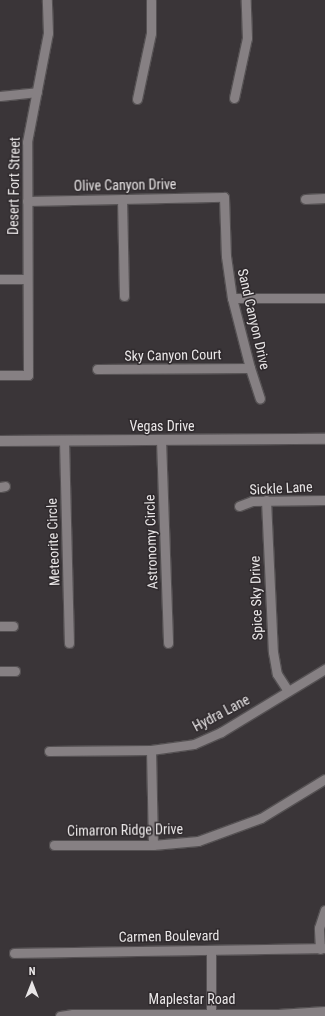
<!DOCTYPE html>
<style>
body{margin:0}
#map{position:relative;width:325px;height:1016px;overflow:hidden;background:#3a3538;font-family:"Roboto Condensed",sans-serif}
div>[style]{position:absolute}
.roads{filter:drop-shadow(1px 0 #555153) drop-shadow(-1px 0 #555153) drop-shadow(0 1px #555153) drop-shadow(0 -1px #555153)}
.street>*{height:9px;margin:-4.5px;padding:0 4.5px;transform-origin:4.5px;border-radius:4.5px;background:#868083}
.secondary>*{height:10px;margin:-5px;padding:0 5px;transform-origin:5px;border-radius:5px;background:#868083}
span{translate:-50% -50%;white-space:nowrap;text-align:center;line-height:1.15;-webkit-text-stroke:3px #302b2e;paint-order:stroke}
.street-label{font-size:14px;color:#e9e6e7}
.north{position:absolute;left:12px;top:964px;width:40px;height:40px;-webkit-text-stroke:3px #302b2e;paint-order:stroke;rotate:0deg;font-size:11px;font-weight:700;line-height:16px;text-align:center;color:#e9e6e7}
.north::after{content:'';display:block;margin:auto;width:14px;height:18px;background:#e9e6e7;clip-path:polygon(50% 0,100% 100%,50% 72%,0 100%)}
</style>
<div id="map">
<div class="roads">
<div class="street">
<div style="left:0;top:96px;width:37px;rotate:-6deg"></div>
<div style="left:234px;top:98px;width:61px;rotate:-77.8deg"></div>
<div style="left:247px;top:38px;width:38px;rotate:-92deg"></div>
<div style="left:137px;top:99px;width:67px;rotate:-78deg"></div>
<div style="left:151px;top:33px;width:33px;rotate:-90deg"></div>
<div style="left:122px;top:199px;width:97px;rotate:88.8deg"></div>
<div style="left:305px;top:199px;width:20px;rotate:-3deg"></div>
<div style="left:27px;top:201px;width:197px;rotate:-1.2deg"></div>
<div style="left:224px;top:197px;width:59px;rotate:88.1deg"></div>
<div style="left:226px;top:256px;width:42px;rotate:81.9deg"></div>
<div style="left:232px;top:298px;width:72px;rotate:75.6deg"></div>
<div style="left:250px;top:368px;width:32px;rotate:72deg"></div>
<div style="left:0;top:279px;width:27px"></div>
<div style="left:232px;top:298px;width:93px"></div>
<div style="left:97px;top:369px;width:153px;rotate:-0.4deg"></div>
<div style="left:0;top:375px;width:28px"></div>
<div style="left:28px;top:375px;width:233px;rotate:-90.2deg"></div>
<div style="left:27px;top:142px;width:111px;rotate:-79.1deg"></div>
<div style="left:48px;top:33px;width:33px;rotate:-92deg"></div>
<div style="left:64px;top:440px;width:203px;rotate:88.6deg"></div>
<div style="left:161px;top:440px;width:203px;rotate:88deg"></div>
<div style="left:0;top:487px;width:5px;rotate:-11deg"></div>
<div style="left:266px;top:500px;width:152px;rotate:87.4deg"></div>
<div style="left:273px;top:652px;width:22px;rotate:80deg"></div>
<div style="left:277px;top:674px;width:20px;rotate:57deg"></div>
<div style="left:239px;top:506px;width:14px;rotate:-21deg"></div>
<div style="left:252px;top:501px;width:73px;rotate:-0.8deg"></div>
<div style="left:0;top:626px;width:13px"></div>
<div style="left:0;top:671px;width:15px"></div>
<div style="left:151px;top:750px;width:95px;rotate:88.8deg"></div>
<div style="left:49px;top:751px;width:102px;rotate:-0.6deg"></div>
<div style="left:151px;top:750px;width:43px;rotate:-7.9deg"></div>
<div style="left:194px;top:744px;width:30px;rotate:-24deg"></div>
<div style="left:221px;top:732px;width:122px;rotate:-31.2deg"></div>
<div style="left:54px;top:845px;width:99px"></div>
<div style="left:153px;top:845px;width:45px;rotate:-5.1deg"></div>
<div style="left:198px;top:841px;width:67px;rotate:-20.1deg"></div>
<div style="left:261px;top:818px;width:75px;rotate:-31.4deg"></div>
<div style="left:320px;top:949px;width:21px;rotate:-93deg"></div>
<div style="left:319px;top:928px;width:19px;rotate:-72deg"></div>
<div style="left:211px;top:950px;width:66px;rotate:90deg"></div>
<div style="left:14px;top:953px;width:311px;rotate:-0.9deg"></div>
<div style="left:60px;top:1016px;width:13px;rotate:-9deg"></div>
<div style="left:73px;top:1014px;width:205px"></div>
<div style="left:278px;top:1014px;width:47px;rotate:-3.7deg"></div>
</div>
<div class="secondary">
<div style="left:0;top:441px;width:325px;rotate:-0.4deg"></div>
</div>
</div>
<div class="street-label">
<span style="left:125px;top:185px;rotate:-1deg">Olive Canyon Drive</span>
<span style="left:14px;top:186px;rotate:-89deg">Desert Fort Street</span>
<span style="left:254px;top:319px;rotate:77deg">Sand Canyon Drive</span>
<span style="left:173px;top:355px;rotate:-1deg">Sky Canyon Court</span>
<span style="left:162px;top:426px">Vegas Drive</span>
<span style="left:281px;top:488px;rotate:-3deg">Sickle Lane</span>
<span style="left:53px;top:542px;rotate:-92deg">Meteorite Circle</span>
<span style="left:151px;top:542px;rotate:-92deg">Astronomy Circle</span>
<span style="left:256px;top:598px;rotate:-92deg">Spice Sky Drive</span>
<span style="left:221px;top:713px;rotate:-28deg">Hydra Lane</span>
<span style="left:125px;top:830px;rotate:-1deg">Cimarron Ridge Drive</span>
<span style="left:169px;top:936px;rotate:-1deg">Carmen Boulevard</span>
<span style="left:192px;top:999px">Maplestar Road</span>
</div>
<div class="north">N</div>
</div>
